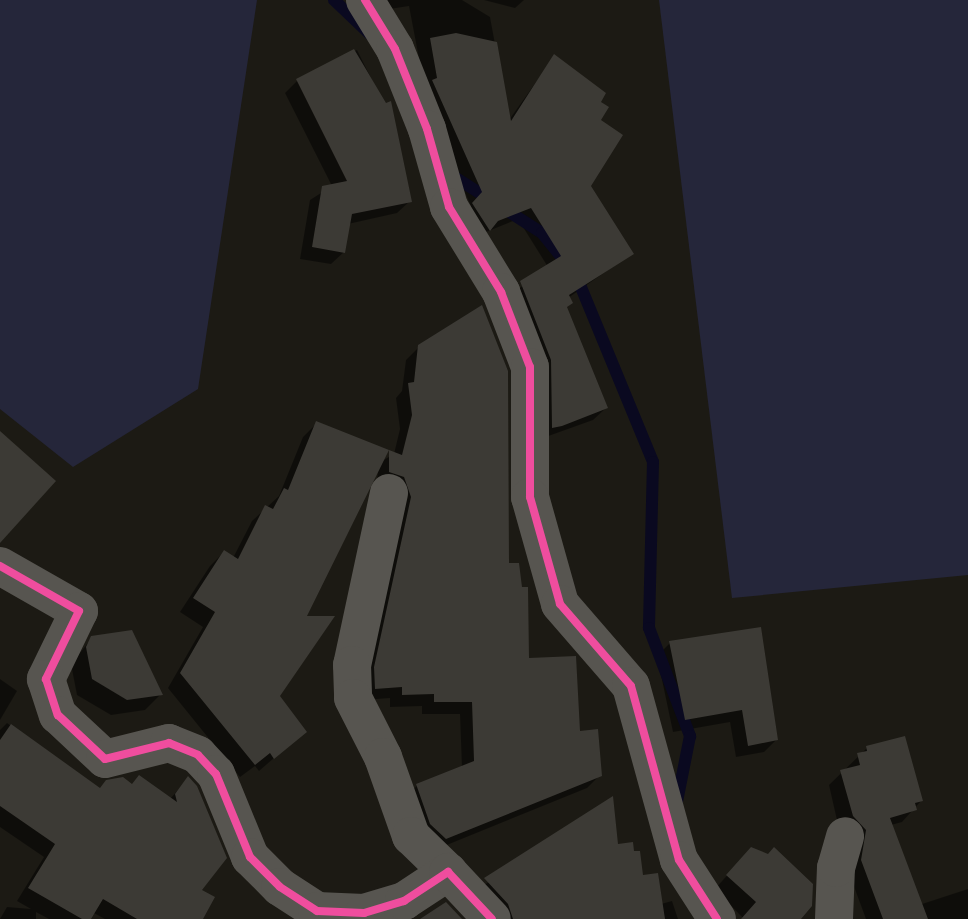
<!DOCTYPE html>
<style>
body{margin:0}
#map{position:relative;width:968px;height:919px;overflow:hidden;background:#1c1a14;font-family:Rubik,sans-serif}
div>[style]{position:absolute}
.green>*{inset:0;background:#25263a}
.shadow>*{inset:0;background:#0007}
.stream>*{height:12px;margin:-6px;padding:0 6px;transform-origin:6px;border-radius:6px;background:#0a0920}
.building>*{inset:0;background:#3c3a35}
.street>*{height:38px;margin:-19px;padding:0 19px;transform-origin:19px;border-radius:19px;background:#575550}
.cycleway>*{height:8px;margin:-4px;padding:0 4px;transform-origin:4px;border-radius:4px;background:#ef4d9e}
span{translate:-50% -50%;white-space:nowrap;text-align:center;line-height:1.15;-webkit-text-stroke:6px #151208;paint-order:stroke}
</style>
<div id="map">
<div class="green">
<div style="clip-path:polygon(0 0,257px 0,198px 389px,73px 467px,0 409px)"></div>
<div style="clip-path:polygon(659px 0,968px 0,968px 575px,732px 598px)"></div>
</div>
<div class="shadow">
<div style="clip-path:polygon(379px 0,462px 0,490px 17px,509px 120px,554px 57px,598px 102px,589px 186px,631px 254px,568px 298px,565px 308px,606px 408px,593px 420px,540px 439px,509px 296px,548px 267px,518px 219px,486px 232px,461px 217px,471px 206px,421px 94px,425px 90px,409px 6px,383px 10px)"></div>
<div style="clip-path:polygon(484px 0,524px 0,515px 8px)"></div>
<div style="clip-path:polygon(357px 50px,385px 106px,410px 201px,397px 213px,348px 224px,344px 252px,331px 264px,300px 259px,310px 200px,332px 186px,285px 93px,298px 80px)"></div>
<div style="clip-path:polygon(419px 347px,507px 565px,527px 660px,578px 733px,600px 775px,587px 788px,432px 851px,404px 798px,417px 786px,462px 768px,460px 714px,422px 714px,422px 706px,390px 707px,390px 698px,363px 700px,378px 468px,304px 618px,277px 696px,304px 732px,259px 771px,255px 766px,240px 777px,168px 688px,203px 627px,180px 612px,210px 566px,224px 552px,233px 558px,252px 521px,279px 496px,303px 437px,317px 423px,382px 461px,394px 454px,400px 429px,396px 398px,402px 391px,406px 360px)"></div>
<div style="clip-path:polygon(92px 638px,160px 695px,145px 710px,111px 715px,77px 695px,71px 664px)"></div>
<div style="clip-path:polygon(670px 643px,776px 740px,764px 752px,736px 757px,730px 722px,673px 732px,657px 656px)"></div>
<div style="clip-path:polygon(0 679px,17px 691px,0 720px)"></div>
<div style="clip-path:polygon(7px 723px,99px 790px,131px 786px,170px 799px,188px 779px,201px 919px,105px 919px,92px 912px,89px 919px,49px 919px,36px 912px,36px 919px,0 919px,7px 907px,31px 909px,17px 901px,44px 857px,0 827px,0 730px)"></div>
<div style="clip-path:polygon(867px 748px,921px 801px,902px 822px,891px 825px,884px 919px,866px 919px,849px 873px,829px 785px)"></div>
<div style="clip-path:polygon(611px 800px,617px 846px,661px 904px,672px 901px,678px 919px,492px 919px,471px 894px)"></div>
<div style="clip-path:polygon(739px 862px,798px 919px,744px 919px,715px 889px)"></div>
<div style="clip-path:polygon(968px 889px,968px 919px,906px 919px,919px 905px)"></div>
</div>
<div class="stream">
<div style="left:334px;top:0;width:52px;rotate:43.5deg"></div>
<div style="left:453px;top:176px;width:106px;rotate:32.6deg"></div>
<div style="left:542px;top:233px;width:54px;rotate:51deg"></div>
<div style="left:576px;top:275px;width:202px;rotate:67.6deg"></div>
<div style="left:653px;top:462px;width:166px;rotate:91.4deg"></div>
<div style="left:649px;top:628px;width:116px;rotate:69.2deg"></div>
<div style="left:690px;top:736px;width:72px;rotate:101.2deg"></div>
</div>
<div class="building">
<div style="clip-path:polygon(456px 33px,497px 42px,511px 121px,554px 54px,606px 93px,601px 102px,609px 107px,601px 120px,623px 135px,591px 186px,634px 254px,569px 295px,573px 303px,567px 307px,608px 408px,562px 426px,552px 428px,551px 360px,520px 281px,561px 256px,531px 208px,498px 221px,490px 231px,472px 203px,482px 192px,432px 80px,437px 78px,430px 38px)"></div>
<div style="clip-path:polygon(354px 49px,386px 103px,391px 101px,412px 202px,352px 214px,345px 253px,312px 247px,322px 186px,347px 181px,296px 79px)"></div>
<div style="clip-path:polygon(482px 305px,508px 371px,509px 563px,519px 563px,522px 587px,528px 587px,529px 658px,576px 656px,580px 731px,598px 729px,602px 776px,446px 839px,430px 824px,416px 784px,474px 761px,472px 702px,434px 702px,434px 694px,402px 695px,402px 687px,375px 689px,374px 667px,411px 497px,404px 477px,389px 472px,389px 450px,402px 455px,412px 415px,408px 383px,414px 382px,418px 345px)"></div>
<div style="clip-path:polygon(316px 421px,389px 450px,307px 616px,335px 616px,280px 696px,307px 732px,274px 759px,270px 753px,255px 765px,180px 673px,215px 612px,193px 598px,224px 550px,238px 559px,265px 505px,273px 509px,284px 488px,288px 490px)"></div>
<div style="clip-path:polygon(0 431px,56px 481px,0 543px)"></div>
<div style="clip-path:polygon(761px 627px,778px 740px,748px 746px,742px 710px,685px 720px,669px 641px)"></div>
<div style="clip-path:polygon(132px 630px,163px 695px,127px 700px,92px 679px,86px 647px,91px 636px)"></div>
<div style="clip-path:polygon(11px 724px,100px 788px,106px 780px,123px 777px,132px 784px,139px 775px,177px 802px,175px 794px,188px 776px,197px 786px,227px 858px,202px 890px,215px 897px,203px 919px,137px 919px,103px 899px,91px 919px,82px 919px,28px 888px,55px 844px,0 806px,0 740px)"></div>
<div style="clip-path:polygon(905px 736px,923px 801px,915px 803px,917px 810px,890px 818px,928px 919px,883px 919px,861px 860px,866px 830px,853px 816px,840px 770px,860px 765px,857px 753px,867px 751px,866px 746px)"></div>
<div style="clip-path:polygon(613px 796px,618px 844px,633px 842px,634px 851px,640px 851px,643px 875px,658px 873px,665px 919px,513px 919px,508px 904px,484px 878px)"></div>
<div style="clip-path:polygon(751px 847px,768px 854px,774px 847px,813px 884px,812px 906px,801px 919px,741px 919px,756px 902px,726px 875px)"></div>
<div style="clip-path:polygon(446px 902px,462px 919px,420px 919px)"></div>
</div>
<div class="street">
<div style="left:365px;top:0;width:57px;rotate:58.5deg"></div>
<div style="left:395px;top:49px;width:86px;rotate:68.2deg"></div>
<div style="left:427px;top:129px;width:81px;rotate:74.2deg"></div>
<div style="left:449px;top:207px;width:100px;rotate:58.5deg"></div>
<div style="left:501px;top:292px;width:80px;rotate:68.9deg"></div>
<div style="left:530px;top:367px;width:130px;rotate:90deg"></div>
<div style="left:530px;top:497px;width:111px;rotate:74.3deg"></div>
<div style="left:560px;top:604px;width:108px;rotate:49.1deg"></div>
<div style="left:631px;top:686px;width:180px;rotate:74.6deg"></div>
<div style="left:679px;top:860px;width:70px;rotate:57.2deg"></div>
<div style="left:389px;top:493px;width:176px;rotate:102.1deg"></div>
<div style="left:352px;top:665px;width:33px;rotate:88deg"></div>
<div style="left:353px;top:698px;width:66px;rotate:63deg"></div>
<div style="left:383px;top:757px;width:84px;rotate:70.5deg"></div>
<div style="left:411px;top:836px;width:52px;rotate:44.2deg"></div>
<div style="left:0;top:566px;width:91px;rotate:29.7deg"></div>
<div style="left:79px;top:611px;width:76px;rotate:115.9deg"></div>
<div style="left:46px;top:679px;width:38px;rotate:72deg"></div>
<div style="left:58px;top:715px;width:64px;rotate:43.1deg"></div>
<div style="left:105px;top:759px;width:66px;rotate:-14deg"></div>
<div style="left:169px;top:743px;width:31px;rotate:22deg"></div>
<div style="left:198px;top:755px;width:26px;rotate:47deg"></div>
<div style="left:216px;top:774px;width:90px;rotate:67.7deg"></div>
<div style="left:250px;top:857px;width:42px;rotate:45deg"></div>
<div style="left:280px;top:887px;width:44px;rotate:33deg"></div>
<div style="left:317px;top:911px;width:47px;rotate:2.4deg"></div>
<div style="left:364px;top:913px;width:42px;rotate:-16.7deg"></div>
<div style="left:404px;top:901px;width:53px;rotate:-33.4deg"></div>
<div style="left:448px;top:872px;width:64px;rotate:46.9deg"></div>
<div style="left:834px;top:919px;width:51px;rotate:-87.8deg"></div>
<div style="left:836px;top:868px;width:33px;rotate:-74deg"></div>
</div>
<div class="cycleway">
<div style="left:365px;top:0;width:57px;rotate:58.5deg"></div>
<div style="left:395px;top:49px;width:86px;rotate:68.2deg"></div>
<div style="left:427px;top:129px;width:81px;rotate:74.2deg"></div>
<div style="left:449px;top:207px;width:100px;rotate:58.5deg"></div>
<div style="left:501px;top:292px;width:80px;rotate:68.9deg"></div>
<div style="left:530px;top:367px;width:130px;rotate:90deg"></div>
<div style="left:530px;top:497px;width:111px;rotate:74.3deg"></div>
<div style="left:560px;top:604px;width:108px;rotate:49.1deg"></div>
<div style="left:631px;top:686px;width:180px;rotate:74.6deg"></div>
<div style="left:679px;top:860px;width:70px;rotate:57.2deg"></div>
<div style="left:0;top:566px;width:91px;rotate:29.7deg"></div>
<div style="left:79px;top:611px;width:76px;rotate:115.9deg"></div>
<div style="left:46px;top:679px;width:38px;rotate:72deg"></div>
<div style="left:58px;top:715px;width:64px;rotate:43.1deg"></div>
<div style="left:105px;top:759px;width:66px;rotate:-14deg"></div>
<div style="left:169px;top:743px;width:31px;rotate:22deg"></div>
<div style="left:198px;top:755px;width:26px;rotate:47deg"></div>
<div style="left:216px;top:774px;width:90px;rotate:67.7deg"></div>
<div style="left:250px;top:857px;width:42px;rotate:45deg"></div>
<div style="left:280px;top:887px;width:44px;rotate:33deg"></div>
<div style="left:317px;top:911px;width:47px;rotate:2.4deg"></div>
<div style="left:364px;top:913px;width:42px;rotate:-16.7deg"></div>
<div style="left:404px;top:901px;width:53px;rotate:-33.4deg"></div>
<div style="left:448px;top:872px;width:64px;rotate:46.9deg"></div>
</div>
</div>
